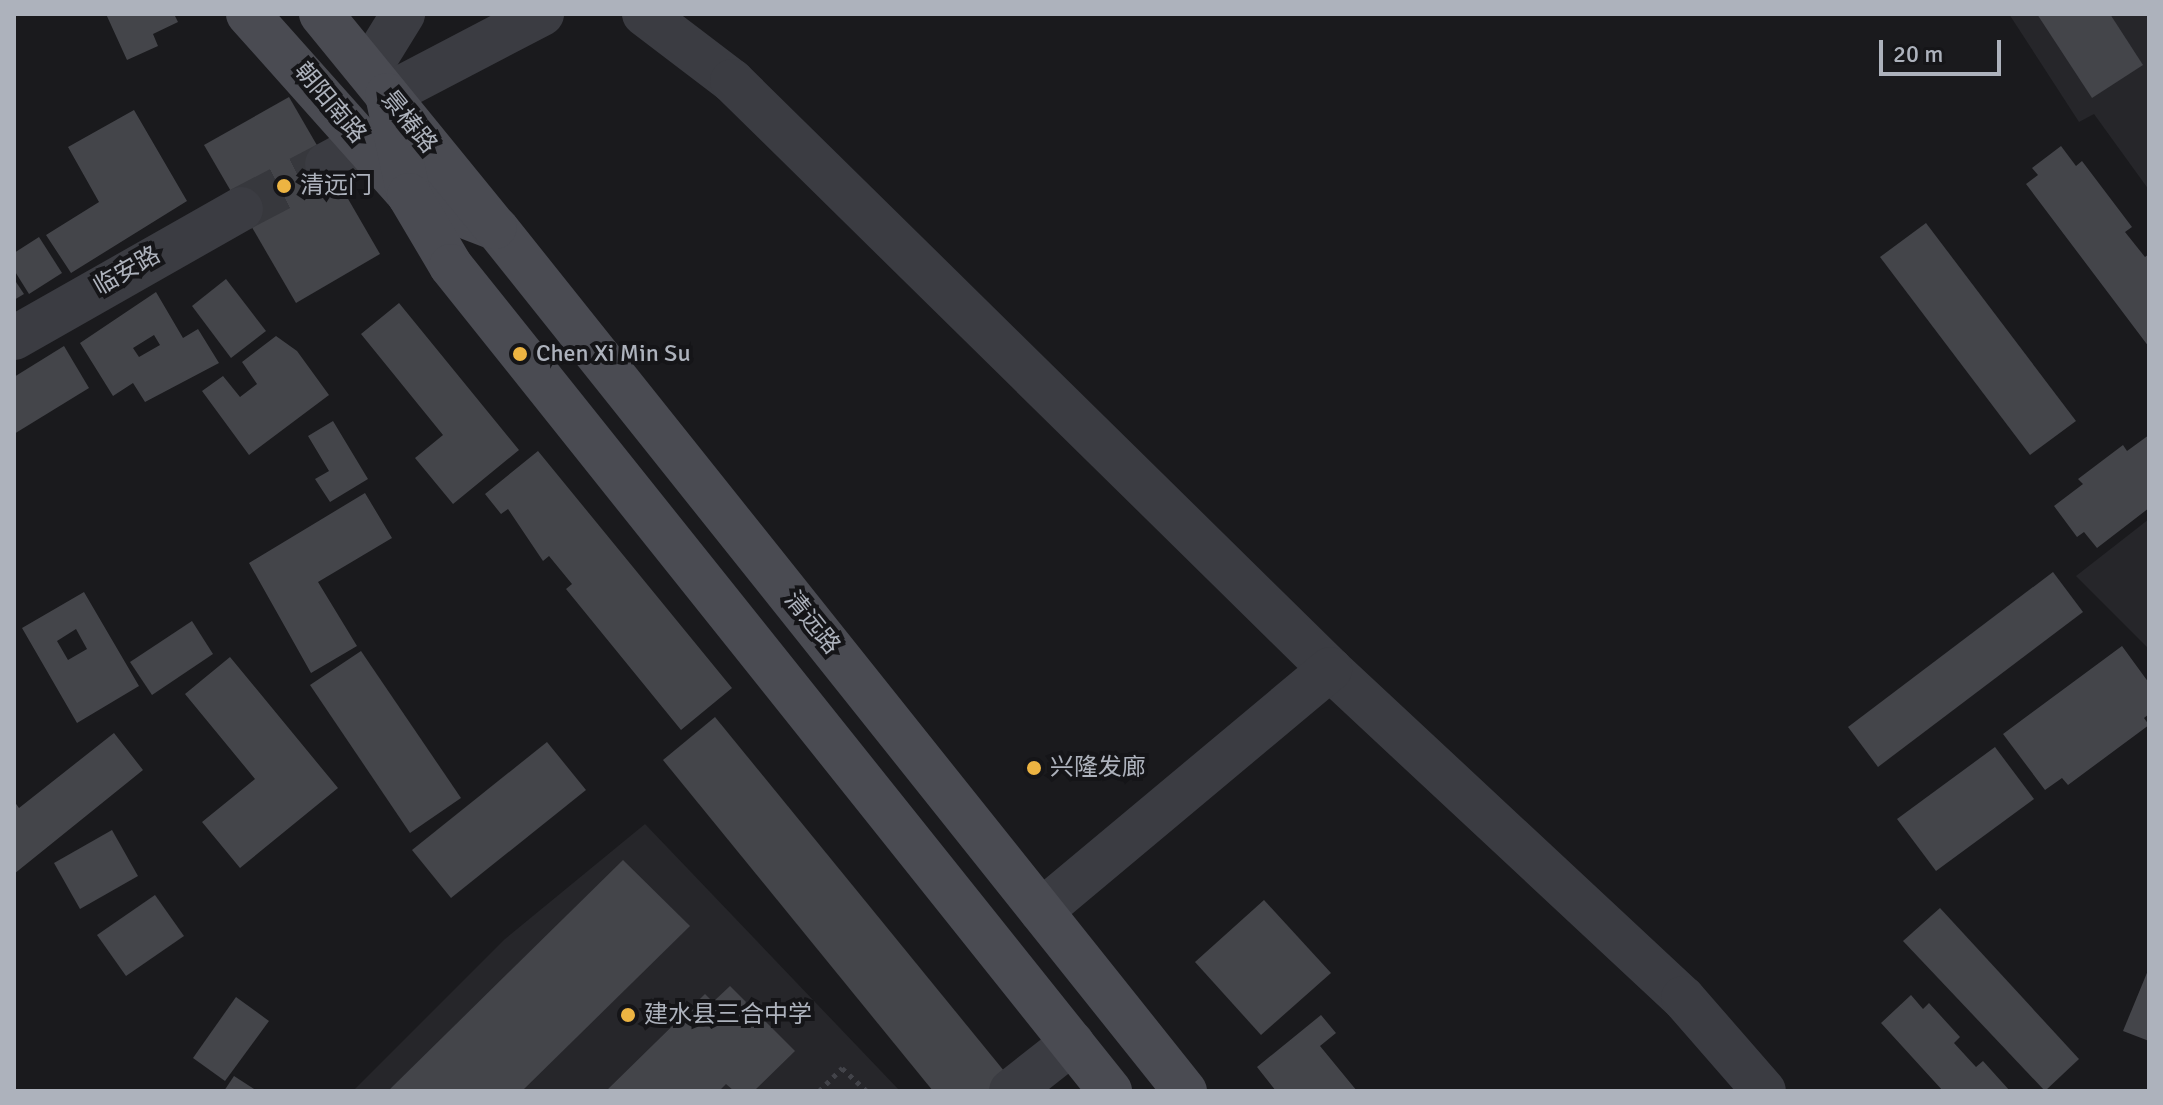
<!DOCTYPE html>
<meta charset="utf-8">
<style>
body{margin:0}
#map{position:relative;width:2163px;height:1105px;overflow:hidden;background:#1a1a1d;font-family:Signika,"Noto Sans SC",sans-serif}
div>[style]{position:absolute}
.built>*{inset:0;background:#26262a}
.building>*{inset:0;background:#44454a}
.street-tunnel>*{height:44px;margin-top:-22px;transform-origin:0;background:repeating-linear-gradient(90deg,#37383d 0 44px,transparent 0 66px)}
.path>*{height:5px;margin-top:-2.5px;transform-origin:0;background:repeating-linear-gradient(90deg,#424349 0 4px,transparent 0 10px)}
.street>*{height:44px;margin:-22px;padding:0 22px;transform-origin:22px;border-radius:22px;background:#3b3c42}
.secondary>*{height:44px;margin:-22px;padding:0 22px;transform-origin:22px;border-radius:22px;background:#4a4b52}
.dots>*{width:22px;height:22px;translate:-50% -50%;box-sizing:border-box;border:4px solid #151518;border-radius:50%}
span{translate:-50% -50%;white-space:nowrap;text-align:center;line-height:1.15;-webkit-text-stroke:8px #151518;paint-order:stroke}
.street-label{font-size:24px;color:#adb2bc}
.poi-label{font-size:24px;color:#adb2bc}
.left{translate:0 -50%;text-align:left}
.frame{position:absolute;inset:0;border:16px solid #adb2bc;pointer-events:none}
.scale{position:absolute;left:1879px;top:40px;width:122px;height:36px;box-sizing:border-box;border:4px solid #adb2bc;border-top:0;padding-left:10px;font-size:24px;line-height:28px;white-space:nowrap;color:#adb2bc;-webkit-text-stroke:6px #151518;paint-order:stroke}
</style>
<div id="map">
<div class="built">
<div style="clip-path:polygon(2009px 14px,2149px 14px,2149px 190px,2094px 114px,2079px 122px)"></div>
<div style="clip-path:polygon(2149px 519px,2149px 649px,2076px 576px)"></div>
<div style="clip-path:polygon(645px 824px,900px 1091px,353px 1091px,505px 939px)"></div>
</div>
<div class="building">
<div style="clip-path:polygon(106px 14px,174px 14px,178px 22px,153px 34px,158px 46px,127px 60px)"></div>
<div style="clip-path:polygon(2037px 14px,2110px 14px,2143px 65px,2092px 98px)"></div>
<div style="clip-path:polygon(289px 97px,380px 254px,296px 303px,204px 145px)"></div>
<div style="clip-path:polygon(134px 110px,187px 201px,71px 273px,46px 235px,99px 202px,68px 147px)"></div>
<div style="clip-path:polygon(2061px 146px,2076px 166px,2082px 161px,2132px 227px,2125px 232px,2145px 257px,2149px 254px,2149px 347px,2026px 184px,2038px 175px,2032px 168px)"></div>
<div style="clip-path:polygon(1926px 223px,2076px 421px,2030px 455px,1880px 257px)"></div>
<div style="clip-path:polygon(39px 237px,62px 273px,29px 294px,14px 270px,14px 253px)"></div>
<div style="clip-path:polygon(14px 279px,24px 294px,14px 300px)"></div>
<div style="clip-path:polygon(226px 279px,266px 331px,231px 358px,192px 306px)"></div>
<div style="clip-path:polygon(evenodd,156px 292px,183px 338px,198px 329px,219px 363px,145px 402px,133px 383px,113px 396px,80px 343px,156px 292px,154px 335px,160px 345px,139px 357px,133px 348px,154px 335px)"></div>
<div style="clip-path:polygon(399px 303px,519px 450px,453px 504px,415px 458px,443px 435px,361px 334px)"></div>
<div style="clip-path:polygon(276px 336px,297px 351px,329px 395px,249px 455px,202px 391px,223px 376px,240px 397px,257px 384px,242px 362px)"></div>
<div style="clip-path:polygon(64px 346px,89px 388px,14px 434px,14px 377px)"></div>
<div style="clip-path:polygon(333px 421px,368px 479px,330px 502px,315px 479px,329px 471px,308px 436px)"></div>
<div style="clip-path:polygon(2149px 435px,2149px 508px,2097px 548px,2084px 532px,2077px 537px,2054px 506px,2083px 484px,2078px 479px,2123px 445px,2127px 451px)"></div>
<div style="clip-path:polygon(538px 451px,732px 688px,681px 730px,566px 589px,572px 584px,549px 556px,543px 561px,508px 509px,501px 514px,485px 494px)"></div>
<div style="clip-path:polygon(365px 493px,392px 538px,318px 582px,357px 646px,311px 673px,249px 563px)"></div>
<div style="clip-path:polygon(2053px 572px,2083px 612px,1878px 767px,1848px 727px)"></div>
<div style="clip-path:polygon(evenodd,84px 592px,139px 686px,77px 723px,22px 628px,84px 592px,76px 629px,87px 649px,68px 660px,57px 641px,76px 629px)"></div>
<div style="clip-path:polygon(192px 621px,213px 654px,152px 695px,130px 662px)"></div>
<div style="clip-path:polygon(2122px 646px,2149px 683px,2149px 714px,2144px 718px,2149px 725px,2068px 785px,2062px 778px,2045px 790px,2003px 734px)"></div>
<div style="clip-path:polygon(361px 651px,461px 798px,410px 833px,310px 685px)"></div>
<div style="clip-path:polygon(230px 657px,338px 788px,240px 868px,202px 822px,255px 779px,185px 694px)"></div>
<div style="clip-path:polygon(715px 717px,1009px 1077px,991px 1091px,933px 1091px,663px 760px)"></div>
<div style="clip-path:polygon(114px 733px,143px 770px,14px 874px,14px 801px,19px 808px)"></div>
<div style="clip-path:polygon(547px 742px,586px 790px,451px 898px,412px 850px)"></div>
<div style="clip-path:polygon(1995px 747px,2034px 799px,1936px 871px,1897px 819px)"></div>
<div style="clip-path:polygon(112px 830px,138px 876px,80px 909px,54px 863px)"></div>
<div style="clip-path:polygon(623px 860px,690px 926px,522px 1091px,388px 1091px)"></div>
<div style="clip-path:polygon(155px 895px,184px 936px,126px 976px,97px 935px)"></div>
<div style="clip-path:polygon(1264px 900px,1331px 973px,1261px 1035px,1195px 962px)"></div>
<div style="clip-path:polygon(1940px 908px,2079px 1059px,2045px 1091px,1903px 941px)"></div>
<div style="clip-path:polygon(2149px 968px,2149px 1041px,2123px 1031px)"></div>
<div style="clip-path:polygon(730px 986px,795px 1051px,754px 1091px,734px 1091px,726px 1084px,719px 1091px,606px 1091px,705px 994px,713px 1002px)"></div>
<div style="clip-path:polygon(1911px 995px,1923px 1009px,1929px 1003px,1960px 1037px,1954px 1043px,1976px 1067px,1983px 1061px,2010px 1091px,1943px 1091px,1881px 1023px)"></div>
<div style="clip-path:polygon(236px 997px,269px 1021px,225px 1081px,193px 1058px)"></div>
<div style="clip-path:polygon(1321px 1015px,1336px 1033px,1320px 1046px,1357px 1091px,1276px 1091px,1257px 1067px)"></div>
<div style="clip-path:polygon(234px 1076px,257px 1091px,224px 1091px)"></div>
</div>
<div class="street-tunnel">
<div style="left:241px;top:209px;width:97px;rotate:-27.6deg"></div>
</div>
<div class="path">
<div style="left:819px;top:1091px;width:33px;rotate:-45deg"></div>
<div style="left:842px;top:1068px;width:34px;rotate:43deg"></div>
</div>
<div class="street">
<div style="left:644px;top:14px;width:111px;rotate:37.3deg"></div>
<div style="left:732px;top:81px;width:839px;rotate:44.52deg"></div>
<div style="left:1330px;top:669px;width:483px;rotate:43deg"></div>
<div style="left:1683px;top:998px;width:123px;rotate:48.9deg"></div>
<div style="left:368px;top:71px;width:67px;rotate:-58.4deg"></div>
<div style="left:387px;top:95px;width:175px;rotate:-27.6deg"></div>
<div style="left:327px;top:164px;width:42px;rotate:-28.4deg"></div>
<div style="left:14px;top:338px;width:261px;rotate:-29.6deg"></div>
<div style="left:1041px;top:911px;width:377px;rotate:-39.9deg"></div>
<div style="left:1011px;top:1091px;width:78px;rotate:-38.2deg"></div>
</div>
<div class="secondary">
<div style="left:248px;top:14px;width:242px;rotate:48.3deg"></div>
<div style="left:409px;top:195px;width:94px;rotate:21.1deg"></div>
<div style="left:497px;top:229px;width:1103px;rotate:51.41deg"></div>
<div style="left:321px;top:14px;width:275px;rotate:50.8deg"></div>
<div style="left:387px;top:95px;width:102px;rotate:77.6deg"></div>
<div style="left:409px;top:195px;width:82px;rotate:59.4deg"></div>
<div style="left:451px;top:266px;width:1056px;rotate:51.38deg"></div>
</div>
<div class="dots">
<div style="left:284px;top:186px;background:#edb442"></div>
<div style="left:520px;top:354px;background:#edb442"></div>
<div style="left:1034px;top:768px;background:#edb442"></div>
<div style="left:628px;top:1015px;background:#edb442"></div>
</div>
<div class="street-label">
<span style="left:330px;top:103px;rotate:50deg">朝阳南路</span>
<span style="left:409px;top:122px;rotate:51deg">景椿路</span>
<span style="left:127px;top:271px;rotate:-30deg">临安路</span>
<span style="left:812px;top:623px;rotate:51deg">清远路</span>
</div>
<div class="poi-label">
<span class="left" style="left:300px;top:186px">清远门</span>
<span class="left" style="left:536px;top:354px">Chen Xi Min Su</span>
<span class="left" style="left:1050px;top:768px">兴隆发廊</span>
<span class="left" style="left:644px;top:1015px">建水县三合中学</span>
</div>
<div class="frame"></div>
<div class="scale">20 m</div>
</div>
